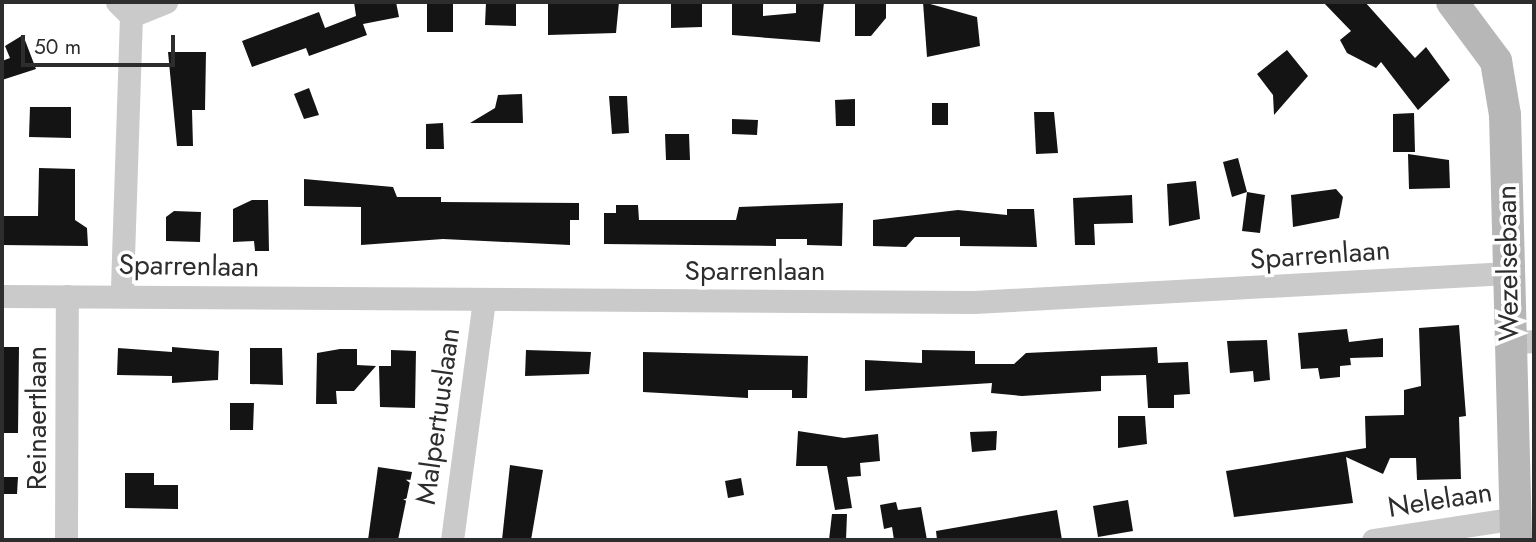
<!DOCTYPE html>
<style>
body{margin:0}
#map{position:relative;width:1536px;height:542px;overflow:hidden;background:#fff;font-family:Jost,sans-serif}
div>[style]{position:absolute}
.building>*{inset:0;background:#141414}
.street>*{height:23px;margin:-11.5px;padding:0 11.5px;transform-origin:11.5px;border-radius:11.5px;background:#cacaca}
.secondary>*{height:32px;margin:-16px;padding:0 16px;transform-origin:16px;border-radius:16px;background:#b7b7b7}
span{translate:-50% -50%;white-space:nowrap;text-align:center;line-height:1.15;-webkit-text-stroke:7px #fff;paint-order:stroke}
.street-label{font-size:28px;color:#2d2d2d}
.frame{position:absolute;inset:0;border:4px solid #2d2d2d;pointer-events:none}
.scale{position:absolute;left:21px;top:35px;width:154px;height:32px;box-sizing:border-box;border:4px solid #2d2d2d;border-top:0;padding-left:9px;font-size:21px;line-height:24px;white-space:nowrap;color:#2d2d2d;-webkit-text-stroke:5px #fff;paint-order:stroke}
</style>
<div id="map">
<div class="building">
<div style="clip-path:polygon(354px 2px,396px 2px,399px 17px,363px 24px,367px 35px,309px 56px,306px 48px,252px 67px,242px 41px,319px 12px,325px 28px,356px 16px)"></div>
<div style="clip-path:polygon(427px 2px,453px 2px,453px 32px,427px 32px)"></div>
<div style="clip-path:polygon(486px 2px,516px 2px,516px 26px,485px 25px)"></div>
<div style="clip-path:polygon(548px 2px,619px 2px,616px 33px,548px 35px)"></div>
<div style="clip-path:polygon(671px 2px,702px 2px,702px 27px,671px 28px)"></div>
<div style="clip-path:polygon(732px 2px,763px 2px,763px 16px,796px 13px,796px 2px,824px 2px,820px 42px,732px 35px)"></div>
<div style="clip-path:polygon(923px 2px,977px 17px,980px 46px,927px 57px)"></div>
<div style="clip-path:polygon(1323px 2px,1365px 2px,1415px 58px,1426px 47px,1450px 80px,1418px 110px,1381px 62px,1376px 68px,1347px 53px,1340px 40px,1351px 31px)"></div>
<div style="clip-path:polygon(855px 4px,886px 4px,886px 18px,871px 36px,855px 36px)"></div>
<div style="clip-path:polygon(23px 35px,36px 69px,2px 80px,2px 61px,10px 58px,5px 46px)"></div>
<div style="clip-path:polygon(1287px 50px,1308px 76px,1274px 115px,1273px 95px,1257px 74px)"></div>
<div style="clip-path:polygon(168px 52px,206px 52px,205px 110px,192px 110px,193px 146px,177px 146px)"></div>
<div style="clip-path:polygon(309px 88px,319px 115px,304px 119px,294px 94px)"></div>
<div style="clip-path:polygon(522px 94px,523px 123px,470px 123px,495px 108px,498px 95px)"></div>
<div style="clip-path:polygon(609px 96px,627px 96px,629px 133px,612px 134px)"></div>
<div style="clip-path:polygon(855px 99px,855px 126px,836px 126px,835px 100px)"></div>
<div style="clip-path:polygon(932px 103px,948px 103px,948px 125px,932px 125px)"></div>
<div style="clip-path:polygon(30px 107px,71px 107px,71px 138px,29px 137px)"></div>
<div style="clip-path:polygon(1034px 112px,1054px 112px,1058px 153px,1036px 154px)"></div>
<div style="clip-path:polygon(1414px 113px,1415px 152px,1393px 152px,1393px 114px)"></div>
<div style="clip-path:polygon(732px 119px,758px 120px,757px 135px,732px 134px)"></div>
<div style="clip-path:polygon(443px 123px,444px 149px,426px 149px,426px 124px)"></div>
<div style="clip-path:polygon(665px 134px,689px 134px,690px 160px,666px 160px)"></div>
<div style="clip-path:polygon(1408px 154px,1449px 160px,1450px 188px,1409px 189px)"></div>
<div style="clip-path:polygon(1238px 158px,1247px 192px,1265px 195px,1260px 233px,1242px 231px,1247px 192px,1232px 197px,1223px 162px)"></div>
<div style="clip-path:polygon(39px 168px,75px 169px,75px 220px,87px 228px,88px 246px,2px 245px,2px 216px,38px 216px)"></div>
<div style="clip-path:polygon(304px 179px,393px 187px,397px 197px,441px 197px,441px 202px,579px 203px,579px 220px,570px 220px,570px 245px,443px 239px,361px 245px,361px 207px,304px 206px)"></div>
<div style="clip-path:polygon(1196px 181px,1200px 219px,1169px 226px,1167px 184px)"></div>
<div style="clip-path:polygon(1336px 189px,1343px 197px,1339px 218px,1293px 227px,1291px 195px)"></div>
<div style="clip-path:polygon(1132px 195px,1133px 223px,1094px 224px,1095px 245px,1075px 245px,1073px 198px)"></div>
<div style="clip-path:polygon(252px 200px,268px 200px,269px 251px,255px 251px,254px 241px,233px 242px,233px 209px)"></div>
<div style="clip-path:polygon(843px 203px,842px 246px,807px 245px,807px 239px,776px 239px,776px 246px,604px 244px,604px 213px,616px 213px,616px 205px,638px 205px,639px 220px,736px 220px,739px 207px)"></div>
<div style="clip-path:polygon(1007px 209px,1034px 209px,1037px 247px,960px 246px,960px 237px,915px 237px,906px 247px,873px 246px,873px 220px,958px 210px,1007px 215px)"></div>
<div style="clip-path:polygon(174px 211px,201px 212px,200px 242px,166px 241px,166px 217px)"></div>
<div style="clip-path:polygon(1459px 325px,1466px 416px,1459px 417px,1461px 479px,1417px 480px,1416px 458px,1390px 458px,1383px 474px,1346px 457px,1353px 503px,1234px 517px,1226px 471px,1366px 448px,1365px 416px,1404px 415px,1404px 390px,1421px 386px,1419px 328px)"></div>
<div style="clip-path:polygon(1347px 329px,1349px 342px,1383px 338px,1383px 357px,1350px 358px,1351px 365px,1340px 366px,1340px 377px,1320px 379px,1318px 368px,1301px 369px,1298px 333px)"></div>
<div style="clip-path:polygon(1267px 340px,1270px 380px,1254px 382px,1253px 371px,1230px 373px,1227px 341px)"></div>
<div style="clip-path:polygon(2px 347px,19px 347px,18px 433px,2px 433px)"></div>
<div style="clip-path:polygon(172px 347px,219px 351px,218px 380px,172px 383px,172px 376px,117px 375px,118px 348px,172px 352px)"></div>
<div style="clip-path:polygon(1157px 347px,1158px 363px,1188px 362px,1190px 394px,1174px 395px,1174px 408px,1148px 408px,1146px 375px,1101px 376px,1101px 391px,1022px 396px,991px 393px,992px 383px,865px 391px,865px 360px,922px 363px,922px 350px,975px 351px,975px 364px,1014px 364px,1026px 353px)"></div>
<div style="clip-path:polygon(250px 348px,282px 348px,283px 385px,250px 384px)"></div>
<div style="clip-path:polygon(340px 349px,357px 349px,357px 365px,376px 366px,354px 391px,336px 391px,337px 404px,316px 404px,317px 353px)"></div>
<div style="clip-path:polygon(391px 350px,416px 351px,415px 408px,380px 407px,379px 366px,391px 366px)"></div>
<div style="clip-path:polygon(526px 350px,591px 352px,589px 374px,525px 376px)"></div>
<div style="clip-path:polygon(643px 352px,808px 356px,807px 398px,792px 398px,792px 390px,748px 390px,748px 398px,643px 392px)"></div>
<div style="clip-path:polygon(230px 403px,254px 403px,253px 430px,230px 430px)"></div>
<div style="clip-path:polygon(1118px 416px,1145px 416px,1147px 444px,1118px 448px)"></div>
<div style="clip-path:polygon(798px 431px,844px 438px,878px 434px,880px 461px,860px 463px,861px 476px,847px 477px,852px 508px,835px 510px,827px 466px,796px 466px)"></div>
<div style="clip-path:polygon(997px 431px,996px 450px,972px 452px,970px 432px)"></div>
<div style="clip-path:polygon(510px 465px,543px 470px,531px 540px,502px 540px)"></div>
<div style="clip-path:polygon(378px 467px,412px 472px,398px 540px,368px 540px)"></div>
<div style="clip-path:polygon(125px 473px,154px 473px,154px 485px,178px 485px,178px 509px,125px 508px)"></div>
<div style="clip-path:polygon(2px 477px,18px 477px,17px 494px,2px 494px)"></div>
<div style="clip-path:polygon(741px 478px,744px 495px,728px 498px,725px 481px)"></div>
<div style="clip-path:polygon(1128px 500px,1133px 531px,1098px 537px,1093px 506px)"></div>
<div style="clip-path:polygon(896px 502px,898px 510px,921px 507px,927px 540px,894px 540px,892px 527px,884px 529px,880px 505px)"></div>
<div style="clip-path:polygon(1057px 510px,1062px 540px,937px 540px,936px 531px)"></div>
<div style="clip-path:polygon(832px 514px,847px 514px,846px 540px,829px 540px)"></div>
</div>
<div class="street">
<div style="left:117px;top:2px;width:20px;rotate:45deg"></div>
<div style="left:131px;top:16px;width:278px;rotate:91.9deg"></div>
<div style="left:131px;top:16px;width:38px;rotate:-22deg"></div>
<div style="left:2px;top:296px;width:972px;rotate:0.35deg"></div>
<div style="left:974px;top:302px;width:535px;rotate:-3.11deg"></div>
<div style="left:1510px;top:342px;width:24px;rotate:-2deg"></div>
<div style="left:66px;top:540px;width:244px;rotate:-89.8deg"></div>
<div style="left:452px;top:540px;width:242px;rotate:-82.4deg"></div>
<div style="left:1373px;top:540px;width:145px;rotate:-8.7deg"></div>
</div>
<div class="secondary">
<div style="left:1452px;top:2px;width:74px;rotate:53.3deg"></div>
<div style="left:1496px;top:61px;width:55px;rotate:80.5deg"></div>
<div style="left:1505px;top:115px;width:425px;rotate:88.5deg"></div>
</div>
<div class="street-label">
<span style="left:1320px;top:255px;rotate:-4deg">Sparrenlaan</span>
<span style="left:1508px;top:263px;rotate:-91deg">Wezelsebaan</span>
<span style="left:189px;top:266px;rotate:1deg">Sparrenlaan</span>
<span style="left:755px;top:271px">Sparrenlaan</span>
<span style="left:438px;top:416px;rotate:-82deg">Malpertuuslaan</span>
<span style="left:37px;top:418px;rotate:-90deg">Reinaertlaan</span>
<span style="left:1440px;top:500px;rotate:-9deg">Nelelaan</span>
</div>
<div class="frame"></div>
<div class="scale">50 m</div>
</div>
